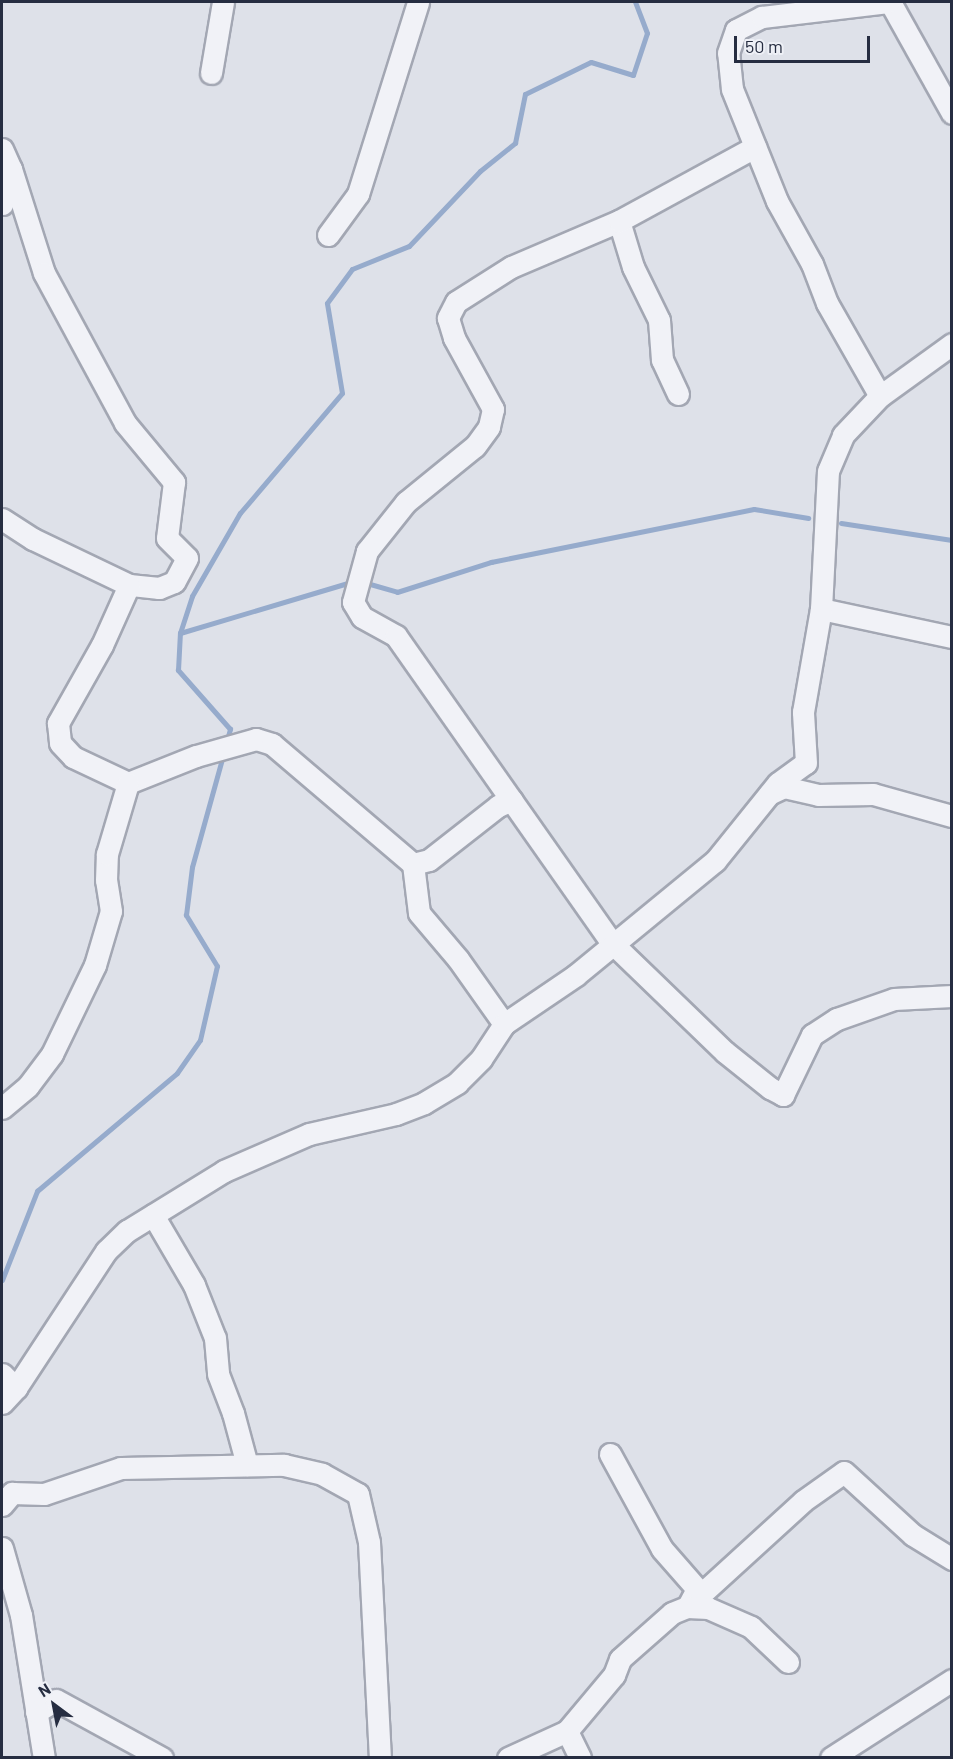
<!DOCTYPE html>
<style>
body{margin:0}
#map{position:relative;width:953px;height:1759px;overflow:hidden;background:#dee1e9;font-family:Barlow,sans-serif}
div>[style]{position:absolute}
.stream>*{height:5px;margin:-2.5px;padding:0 2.5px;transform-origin:2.5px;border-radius:2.5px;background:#96abcc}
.roads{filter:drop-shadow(2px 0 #a3a7b3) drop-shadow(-2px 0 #a3a7b3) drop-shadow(0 2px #a3a7b3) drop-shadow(0 -2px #a3a7b3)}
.minor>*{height:21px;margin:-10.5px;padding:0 10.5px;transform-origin:10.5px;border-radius:10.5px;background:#f1f2f7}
span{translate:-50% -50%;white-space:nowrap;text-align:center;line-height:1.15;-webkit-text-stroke:4.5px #eef0f6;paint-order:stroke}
.frame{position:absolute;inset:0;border:3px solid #262d41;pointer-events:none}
.north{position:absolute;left:24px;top:1675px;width:60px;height:60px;-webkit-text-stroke:4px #eef0f6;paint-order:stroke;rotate:328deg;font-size:16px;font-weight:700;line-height:24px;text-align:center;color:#262d41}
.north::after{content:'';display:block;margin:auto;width:21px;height:27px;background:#262d41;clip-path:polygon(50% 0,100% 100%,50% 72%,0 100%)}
.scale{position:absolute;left:734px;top:36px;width:136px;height:27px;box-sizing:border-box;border:3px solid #262d41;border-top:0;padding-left:8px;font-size:18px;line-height:21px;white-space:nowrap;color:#262d41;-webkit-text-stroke:4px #eef0f6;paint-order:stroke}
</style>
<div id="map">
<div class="stream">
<div style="left:841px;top:523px;width:112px;rotate:8.7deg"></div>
<div style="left:363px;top:582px;width:35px;rotate:16deg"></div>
<div style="left:397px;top:592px;width:99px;rotate:-17.7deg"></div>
<div style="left:491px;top:562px;width:268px;rotate:-11.4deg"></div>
<div style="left:754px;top:509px;width:55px;rotate:9.5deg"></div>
<div style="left:180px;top:633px;width:182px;rotate:-16.6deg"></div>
<div style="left:226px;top:743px;width:15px;rotate:-74deg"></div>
<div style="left:230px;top:729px;width:79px;rotate:-131.4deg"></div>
<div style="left:178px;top:670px;width:37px;rotate:-87deg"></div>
<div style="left:180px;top:633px;width:39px;rotate:-72deg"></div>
<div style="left:192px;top:596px;width:96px;rotate:-60deg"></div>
<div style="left:240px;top:513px;width:157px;rotate:-49.6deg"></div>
<div style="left:342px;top:393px;width:91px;rotate:-99.5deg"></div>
<div style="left:327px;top:303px;width:42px;rotate:-53.7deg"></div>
<div style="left:352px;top:269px;width:61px;rotate:-22deg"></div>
<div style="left:409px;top:246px;width:103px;rotate:-46.6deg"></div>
<div style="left:480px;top:171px;width:45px;rotate:-38.7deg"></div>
<div style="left:515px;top:143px;width:50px;rotate:-78.5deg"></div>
<div style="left:525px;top:94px;width:73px;rotate:-25.9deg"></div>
<div style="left:591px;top:62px;width:44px;rotate:17.2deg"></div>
<div style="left:633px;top:75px;width:44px;rotate:-71.6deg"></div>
<div style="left:647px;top:33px;width:33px;rotate:-111deg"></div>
<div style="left:2px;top:1280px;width:96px;rotate:-68.5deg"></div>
<div style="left:37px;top:1191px;width:183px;rotate:-40.1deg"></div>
<div style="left:177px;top:1073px;width:40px;rotate:-55.1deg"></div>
<div style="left:200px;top:1040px;width:76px;rotate:-77.1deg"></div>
<div style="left:217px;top:966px;width:60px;rotate:-121.3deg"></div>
<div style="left:186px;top:915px;width:48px;rotate:-82.9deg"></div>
<div style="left:192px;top:867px;width:116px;rotate:-74.5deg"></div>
</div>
<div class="roads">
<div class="minor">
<div style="left:890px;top:2px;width:127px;rotate:60.8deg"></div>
<div style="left:211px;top:73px;width:72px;rotate:-80.4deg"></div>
<div style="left:2px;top:149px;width:22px;rotate:66deg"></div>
<div style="left:11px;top:169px;width:36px;rotate:104deg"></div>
<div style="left:11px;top:169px;width:109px;rotate:72.4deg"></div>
<div style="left:44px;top:273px;width:170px;rotate:61.6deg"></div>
<div style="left:125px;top:423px;width:77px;rotate:50.3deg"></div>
<div style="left:174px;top:482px;width:56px;rotate:97.1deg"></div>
<div style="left:167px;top:538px;width:28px;rotate:45deg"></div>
<div style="left:187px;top:558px;width:27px;rotate:118deg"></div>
<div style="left:174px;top:582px;width:16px;rotate:158deg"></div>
<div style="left:159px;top:588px;width:30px;rotate:-174deg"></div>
<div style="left:619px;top:221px;width:117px;rotate:156.9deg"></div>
<div style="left:511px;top:267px;width:65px;rotate:147.5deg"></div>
<div style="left:456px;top:302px;width:18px;rotate:117deg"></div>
<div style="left:448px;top:318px;width:21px;rotate:73deg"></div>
<div style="left:454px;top:338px;width:81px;rotate:61.2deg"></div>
<div style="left:493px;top:409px;width:18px;rotate:103deg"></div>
<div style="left:489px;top:427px;width:24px;rotate:126deg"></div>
<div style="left:475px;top:446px;width:89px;rotate:140.9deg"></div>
<div style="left:406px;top:502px;width:63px;rotate:128.5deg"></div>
<div style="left:367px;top:551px;width:53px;rotate:105.4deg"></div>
<div style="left:353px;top:602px;width:17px;rotate:59deg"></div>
<div style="left:362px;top:617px;width:39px;rotate:29deg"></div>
<div style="left:396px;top:636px;width:375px;rotate:54.9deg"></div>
<div style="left:612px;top:943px;width:157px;rotate:44deg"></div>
<div style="left:725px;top:1052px;width:58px;rotate:38.7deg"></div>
<div style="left:770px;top:1088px;width:15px;rotate:28deg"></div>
<div style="left:783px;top:1095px;width:67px;rotate:-64.2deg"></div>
<div style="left:812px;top:1035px;width:30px;rotate:-33deg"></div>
<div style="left:837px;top:1019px;width:60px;rotate:-19.3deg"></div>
<div style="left:894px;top:999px;width:58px;rotate:-3deg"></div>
<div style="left:328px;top:235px;width:51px;rotate:-53.8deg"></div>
<div style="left:358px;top:194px;width:201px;rotate:-72.6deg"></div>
<div style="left:678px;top:394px;width:38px;rotate:-115deg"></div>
<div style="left:662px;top:360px;width:40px;rotate:-94.3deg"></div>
<div style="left:659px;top:320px;width:59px;rotate:-116.1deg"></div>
<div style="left:633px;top:267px;width:48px;rotate:-106.9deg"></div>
<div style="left:619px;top:221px;width:155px;rotate:-28.6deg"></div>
<div style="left:880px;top:396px;width:89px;rotate:-35.8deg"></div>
<div style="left:2px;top:519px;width:37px;rotate:33deg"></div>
<div style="left:33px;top:539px;width:106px;rotate:25.6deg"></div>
<div style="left:129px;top:585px;width:66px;rotate:114.2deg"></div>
<div style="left:102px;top:645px;width:90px;rotate:119.4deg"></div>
<div style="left:58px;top:723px;width:20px;rotate:84deg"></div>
<div style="left:60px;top:743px;width:19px;rotate:47deg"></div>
<div style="left:73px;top:757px;width:61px;rotate:25.3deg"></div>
<div style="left:128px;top:783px;width:73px;rotate:-21.7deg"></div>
<div style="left:196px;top:756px;width:62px;rotate:-15.8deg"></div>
<div style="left:256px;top:739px;width:17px;rotate:17deg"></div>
<div style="left:272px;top:744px;width:185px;rotate:40.4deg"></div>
<div style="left:413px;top:864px;width:49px;rotate:83deg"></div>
<div style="left:419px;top:913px;width:60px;rotate:49.7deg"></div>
<div style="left:458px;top:959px;width:80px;rotate:54.7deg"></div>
<div style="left:821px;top:609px;width:134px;rotate:12.1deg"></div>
<div style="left:769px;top:794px;width:17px;rotate:-25deg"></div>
<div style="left:784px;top:787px;width:35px;rotate:13deg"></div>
<div style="left:818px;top:795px;width:55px;rotate:-1deg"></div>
<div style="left:873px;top:794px;width:82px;rotate:15.6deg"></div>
<div style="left:413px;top:864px;width:16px;rotate:-14deg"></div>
<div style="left:429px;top:860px;width:88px;rotate:-38deg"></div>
<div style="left:498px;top:806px;width:15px;rotate:-23deg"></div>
<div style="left:2px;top:1108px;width:34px;rotate:-40deg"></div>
<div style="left:28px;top:1086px;width:40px;rotate:-53deg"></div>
<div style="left:52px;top:1054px;width:99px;rotate:-64.2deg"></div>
<div style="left:95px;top:965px;width:56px;rotate:-73.5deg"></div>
<div style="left:111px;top:911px;width:31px;rotate:-99deg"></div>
<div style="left:106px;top:880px;width:26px;rotate:-88deg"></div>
<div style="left:107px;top:854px;width:74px;rotate:-73.5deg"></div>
<div style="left:153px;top:1215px;width:81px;rotate:59.6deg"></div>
<div style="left:194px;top:1285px;width:57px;rotate:68.4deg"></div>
<div style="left:215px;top:1338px;width:36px;rotate:85deg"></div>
<div style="left:218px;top:1374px;width:42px;rotate:69deg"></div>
<div style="left:233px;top:1413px;width:54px;rotate:74.9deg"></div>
<div style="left:2px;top:1374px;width:20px;rotate:45deg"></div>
<div style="left:2px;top:1403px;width:21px;rotate:-47deg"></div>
<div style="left:16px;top:1388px;width:164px;rotate:-56.7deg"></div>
<div style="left:106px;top:1251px;width:29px;rotate:-44deg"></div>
<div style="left:127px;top:1231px;width:114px;rotate:-31.7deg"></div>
<div style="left:224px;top:1171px;width:93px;rotate:-23.5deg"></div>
<div style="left:309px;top:1134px;width:89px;rotate:-12.9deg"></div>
<div style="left:396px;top:1114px;width:30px;rotate:-21deg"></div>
<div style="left:424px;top:1103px;width:39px;rotate:-31deg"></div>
<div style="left:457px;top:1083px;width:34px;rotate:-45deg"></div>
<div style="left:481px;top:1059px;width:42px;rotate:-56.7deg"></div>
<div style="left:504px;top:1024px;width:87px;rotate:-34.2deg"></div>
<div style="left:576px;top:975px;width:180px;rotate:-39.4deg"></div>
<div style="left:715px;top:861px;width:100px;rotate:-51.1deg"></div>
<div style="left:778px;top:783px;width:34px;rotate:-36deg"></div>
<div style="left:806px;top:763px;width:51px;rotate:-93.4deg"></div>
<div style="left:803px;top:712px;width:105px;rotate:-80.1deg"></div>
<div style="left:821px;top:609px;width:138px;rotate:-87.1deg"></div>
<div style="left:828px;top:471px;width:39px;rotate:-67deg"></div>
<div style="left:843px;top:435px;width:54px;rotate:-46.5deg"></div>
<div style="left:880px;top:396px;width:107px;rotate:-119.7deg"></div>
<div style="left:827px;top:303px;width:42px;rotate:-111deg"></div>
<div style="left:812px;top:264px;width:72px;rotate:-119.1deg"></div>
<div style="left:777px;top:201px;width:121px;rotate:-111.9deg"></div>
<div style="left:732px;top:89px;width:36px;rotate:-96deg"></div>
<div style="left:728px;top:53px;width:24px;rotate:-71deg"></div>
<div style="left:736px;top:30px;width:29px;rotate:-27deg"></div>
<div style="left:762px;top:17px;width:127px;rotate:-6.8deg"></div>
<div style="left:610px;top:1454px;width:108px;rotate:61.3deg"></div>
<div style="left:662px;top:1549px;width:53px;rotate:48.8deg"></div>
<div style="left:697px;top:1589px;width:19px;rotate:118deg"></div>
<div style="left:2px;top:1505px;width:16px;rotate:-50deg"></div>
<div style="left:12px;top:1493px;width:32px;rotate:2deg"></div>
<div style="left:44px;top:1494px;width:81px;rotate:-18.7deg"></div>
<div style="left:121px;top:1468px;width:163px;rotate:-1.1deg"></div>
<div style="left:284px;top:1465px;width:39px;rotate:13deg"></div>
<div style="left:322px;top:1474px;width:41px;rotate:29.1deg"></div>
<div style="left:358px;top:1494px;width:49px;rotate:77.1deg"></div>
<div style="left:369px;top:1542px;width:216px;rotate:87.1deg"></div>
<div style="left:2px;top:1548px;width:70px;rotate:74.2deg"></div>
<div style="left:21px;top:1615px;width:145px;rotate:80.9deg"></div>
<div style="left:687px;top:1607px;width:157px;rotate:-42.4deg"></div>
<div style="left:803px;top:1501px;width:50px;rotate:-35.3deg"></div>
<div style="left:844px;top:1472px;width:93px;rotate:42.4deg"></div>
<div style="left:913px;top:1535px;width:46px;rotate:31.6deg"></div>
<div style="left:36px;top:1712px;width:23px;rotate:-31deg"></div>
<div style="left:56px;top:1700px;width:121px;rotate:28.7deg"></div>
<div style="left:567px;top:1731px;width:30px;rotate:64deg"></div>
<div style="left:508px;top:1758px;width:65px;rotate:-24.6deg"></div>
<div style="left:567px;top:1731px;width:73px;rotate:-50deg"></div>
<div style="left:614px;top:1675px;width:17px;rotate:-69deg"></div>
<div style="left:620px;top:1659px;width:69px;rotate:-41.5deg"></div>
<div style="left:672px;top:1613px;width:16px;rotate:-22deg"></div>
<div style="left:687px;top:1607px;width:21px;rotate:3deg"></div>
<div style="left:708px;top:1608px;width:47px;rotate:23.8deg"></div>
<div style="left:751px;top:1627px;width:51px;rotate:43.4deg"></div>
<div style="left:831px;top:1758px;width:144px;rotate:-32.8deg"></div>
</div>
</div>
<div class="frame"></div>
<div class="north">N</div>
<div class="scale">50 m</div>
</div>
